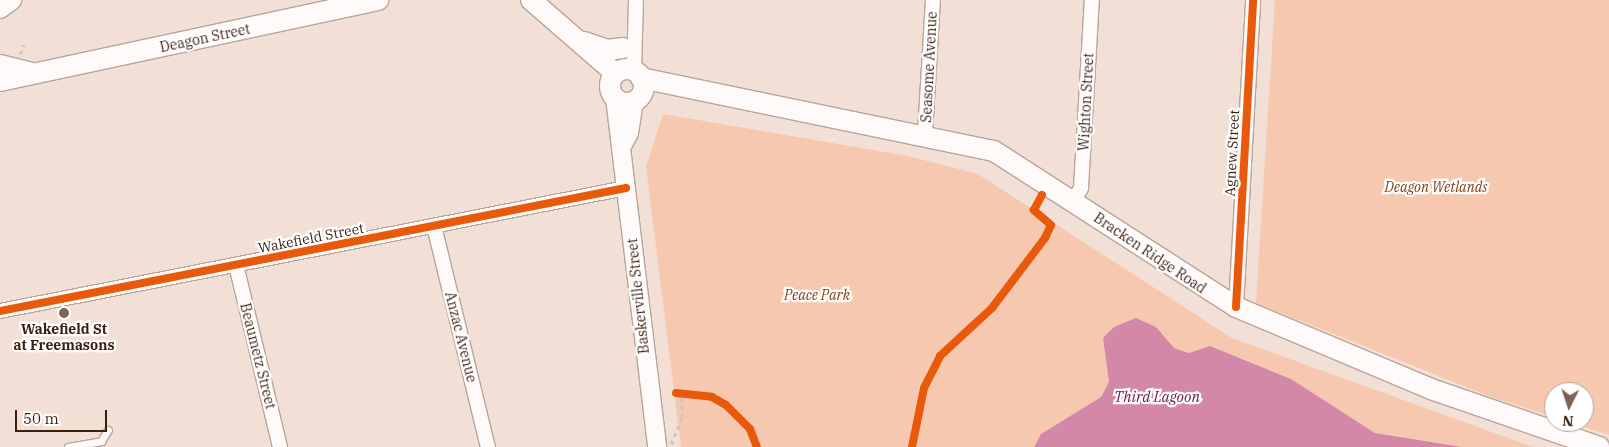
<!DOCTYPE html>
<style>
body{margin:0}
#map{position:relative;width:1609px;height:447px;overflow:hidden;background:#f2e0d6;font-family:"IBM Plex Serif",serif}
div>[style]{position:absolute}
.green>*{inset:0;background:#f6c8af}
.water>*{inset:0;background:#d388a8}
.path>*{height:2.5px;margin-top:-1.25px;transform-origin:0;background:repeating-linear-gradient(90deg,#cdc4be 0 4px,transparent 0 8px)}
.roads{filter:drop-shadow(1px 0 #b9a497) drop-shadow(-1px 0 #b9a497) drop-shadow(0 1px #b9a497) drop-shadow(0 -1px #b9a497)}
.service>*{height:7px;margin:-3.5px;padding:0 3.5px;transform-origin:3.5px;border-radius:3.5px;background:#fdfaf9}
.minor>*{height:14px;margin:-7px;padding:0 7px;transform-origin:7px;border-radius:7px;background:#fdfaf9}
.tertiary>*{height:18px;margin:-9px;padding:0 9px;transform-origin:9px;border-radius:9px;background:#fdfaf9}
.secondary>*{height:20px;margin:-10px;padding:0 10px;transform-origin:10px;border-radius:10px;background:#fdfaf9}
.secondary>.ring{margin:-10px;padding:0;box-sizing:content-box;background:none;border:20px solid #fdfaf9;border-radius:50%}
.cycleway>*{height:8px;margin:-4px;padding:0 4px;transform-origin:4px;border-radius:4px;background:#e8590c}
.dots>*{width:14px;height:14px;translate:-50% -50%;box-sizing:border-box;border:2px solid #fff;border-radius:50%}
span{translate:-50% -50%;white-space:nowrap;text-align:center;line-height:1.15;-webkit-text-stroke:4.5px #fff;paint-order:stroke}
.street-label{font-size:14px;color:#3d1f0d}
.park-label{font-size:14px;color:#804117;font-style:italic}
.poi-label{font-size:14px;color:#3d1f0d;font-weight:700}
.water-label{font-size:15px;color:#72164c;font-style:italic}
.north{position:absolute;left:1544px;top:382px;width:50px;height:50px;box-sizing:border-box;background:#fff;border:1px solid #b1a59e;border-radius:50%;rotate:184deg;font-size:14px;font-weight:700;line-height:20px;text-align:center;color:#3d1f0d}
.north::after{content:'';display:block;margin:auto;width:18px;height:22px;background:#7c6353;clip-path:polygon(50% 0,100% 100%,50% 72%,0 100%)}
.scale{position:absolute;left:15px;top:410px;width:92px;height:22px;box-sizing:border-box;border:2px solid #3d1f0d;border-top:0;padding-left:6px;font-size:15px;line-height:18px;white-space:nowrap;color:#3d1f0d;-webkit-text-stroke:4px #fff;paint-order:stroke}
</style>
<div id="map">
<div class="green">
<div style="clip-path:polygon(1275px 0,1609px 0,1609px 435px,1568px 422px,1584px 422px,1584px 392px,1554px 392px,1554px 417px,1491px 397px,1256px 303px)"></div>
<div style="clip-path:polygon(663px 114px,908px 156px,978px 174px,1232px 338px,1533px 447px,1462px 447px,1375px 433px,1291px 379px,1211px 346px,1189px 353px,1173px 348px,1156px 327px,1103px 338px,1109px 382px,1101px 397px,1041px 434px,1034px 447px,681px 447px,646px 167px)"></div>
</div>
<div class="water">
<div style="clip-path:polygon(1136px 318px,1156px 327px,1174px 348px,1189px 353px,1210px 346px,1291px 379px,1375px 433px,1462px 447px,1034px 447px,1041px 434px,1101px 397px,1109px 382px,1103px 338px,1114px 327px)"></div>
</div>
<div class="path">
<div style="left:20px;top:54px;width:10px;rotate:-66deg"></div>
<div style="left:671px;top:444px;width:28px;rotate:-67deg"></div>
<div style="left:682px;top:418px;width:24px;rotate:-92deg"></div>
</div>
<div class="roads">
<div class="service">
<div style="left:68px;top:447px;width:34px;rotate:-10deg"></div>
<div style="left:101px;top:441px;width:13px;rotate:-58deg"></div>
</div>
<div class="minor">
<div style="left:634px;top:71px;width:71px;rotate:-88.4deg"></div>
<div style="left:925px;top:134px;width:134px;rotate:-86.6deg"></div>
<div style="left:1073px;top:201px;width:15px;rotate:-58deg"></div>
<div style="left:1081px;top:188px;width:188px;rotate:-86.7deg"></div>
<div style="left:434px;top:226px;width:228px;rotate:76.3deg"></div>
<div style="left:236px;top:265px;width:187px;rotate:76.4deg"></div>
<div style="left:1236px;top:307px;width:307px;rotate:-86.8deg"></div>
<div style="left:0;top:311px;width:638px;rotate:-11.12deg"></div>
</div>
<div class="tertiary">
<div style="left:615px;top:98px;width:352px;rotate:83.1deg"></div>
<div style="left:622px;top:146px;width:15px;rotate:-62deg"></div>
<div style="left:629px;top:133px;width:32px;rotate:-81deg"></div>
</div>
<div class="secondary">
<div style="left:531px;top:0;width:111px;rotate:41deg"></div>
<div style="left:0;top:8px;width:14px;rotate:-36deg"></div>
<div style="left:584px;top:42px;width:24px;rotate:19deg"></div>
<div style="left:607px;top:50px;width:16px;rotate:-7deg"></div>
<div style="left:0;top:65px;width:33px;rotate:14deg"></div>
<div class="ring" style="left:610px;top:69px;width:14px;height:14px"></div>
<div style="left:641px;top:78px;width:360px;rotate:11.7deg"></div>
<div style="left:994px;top:151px;width:288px;rotate:32.8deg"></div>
<div style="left:1236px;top:307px;width:212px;rotate:22.8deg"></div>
<div style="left:1431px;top:389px;width:178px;rotate:19deg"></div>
<div style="left:0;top:81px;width:387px;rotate:-12.1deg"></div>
</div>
</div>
<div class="cycleway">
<div style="left:1236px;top:307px;width:307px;rotate:-86.8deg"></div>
<div style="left:0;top:311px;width:638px;rotate:-11.12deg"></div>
<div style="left:676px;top:393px;width:36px;rotate:6deg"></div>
<div style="left:712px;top:397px;width:16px;rotate:30deg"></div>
<div style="left:726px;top:405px;width:34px;rotate:45deg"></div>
<div style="left:750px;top:429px;width:19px;rotate:69deg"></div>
<div style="left:912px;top:447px;width:60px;rotate:-78.5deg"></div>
<div style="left:924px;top:388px;width:36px;rotate:-63deg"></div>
<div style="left:940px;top:356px;width:71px;rotate:-42.7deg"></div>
<div style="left:992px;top:308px;width:88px;rotate:-52.9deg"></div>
<div style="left:1045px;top:238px;width:14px;rotate:-65deg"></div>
<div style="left:1051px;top:225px;width:23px;rotate:-139deg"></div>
<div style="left:1034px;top:210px;width:17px;rotate:-62deg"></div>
</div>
<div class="dots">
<div style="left:64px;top:313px;background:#7c6353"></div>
</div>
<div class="street-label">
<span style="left:205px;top:38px;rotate:-12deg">Deagon Street</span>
<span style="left:929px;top:67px;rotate:-87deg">Seasome Avenue</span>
<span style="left:1086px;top:102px;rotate:-87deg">Wighton Street</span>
<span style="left:1232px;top:153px;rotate:-87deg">Agnew Street</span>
<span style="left:311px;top:238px;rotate:-11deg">Wakefield Street</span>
<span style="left:1150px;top:253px;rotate:34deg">Bracken Ridge Road</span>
<span style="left:638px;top:296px;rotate:-96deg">Baskerville Street</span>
<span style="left:461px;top:337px;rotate:76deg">Anzac Avenue</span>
<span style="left:258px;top:356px;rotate:76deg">Beaumetz Street</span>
</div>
<div class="park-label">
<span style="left:1436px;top:187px">Deagon Wetlands</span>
<span style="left:817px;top:295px">Peace Park</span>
</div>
<div class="poi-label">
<span style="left:64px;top:337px">Wakefield St<br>at Freemasons</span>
</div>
<div class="water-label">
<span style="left:1157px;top:397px">Third Lagoon</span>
</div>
<div class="north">N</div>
<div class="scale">50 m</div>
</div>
